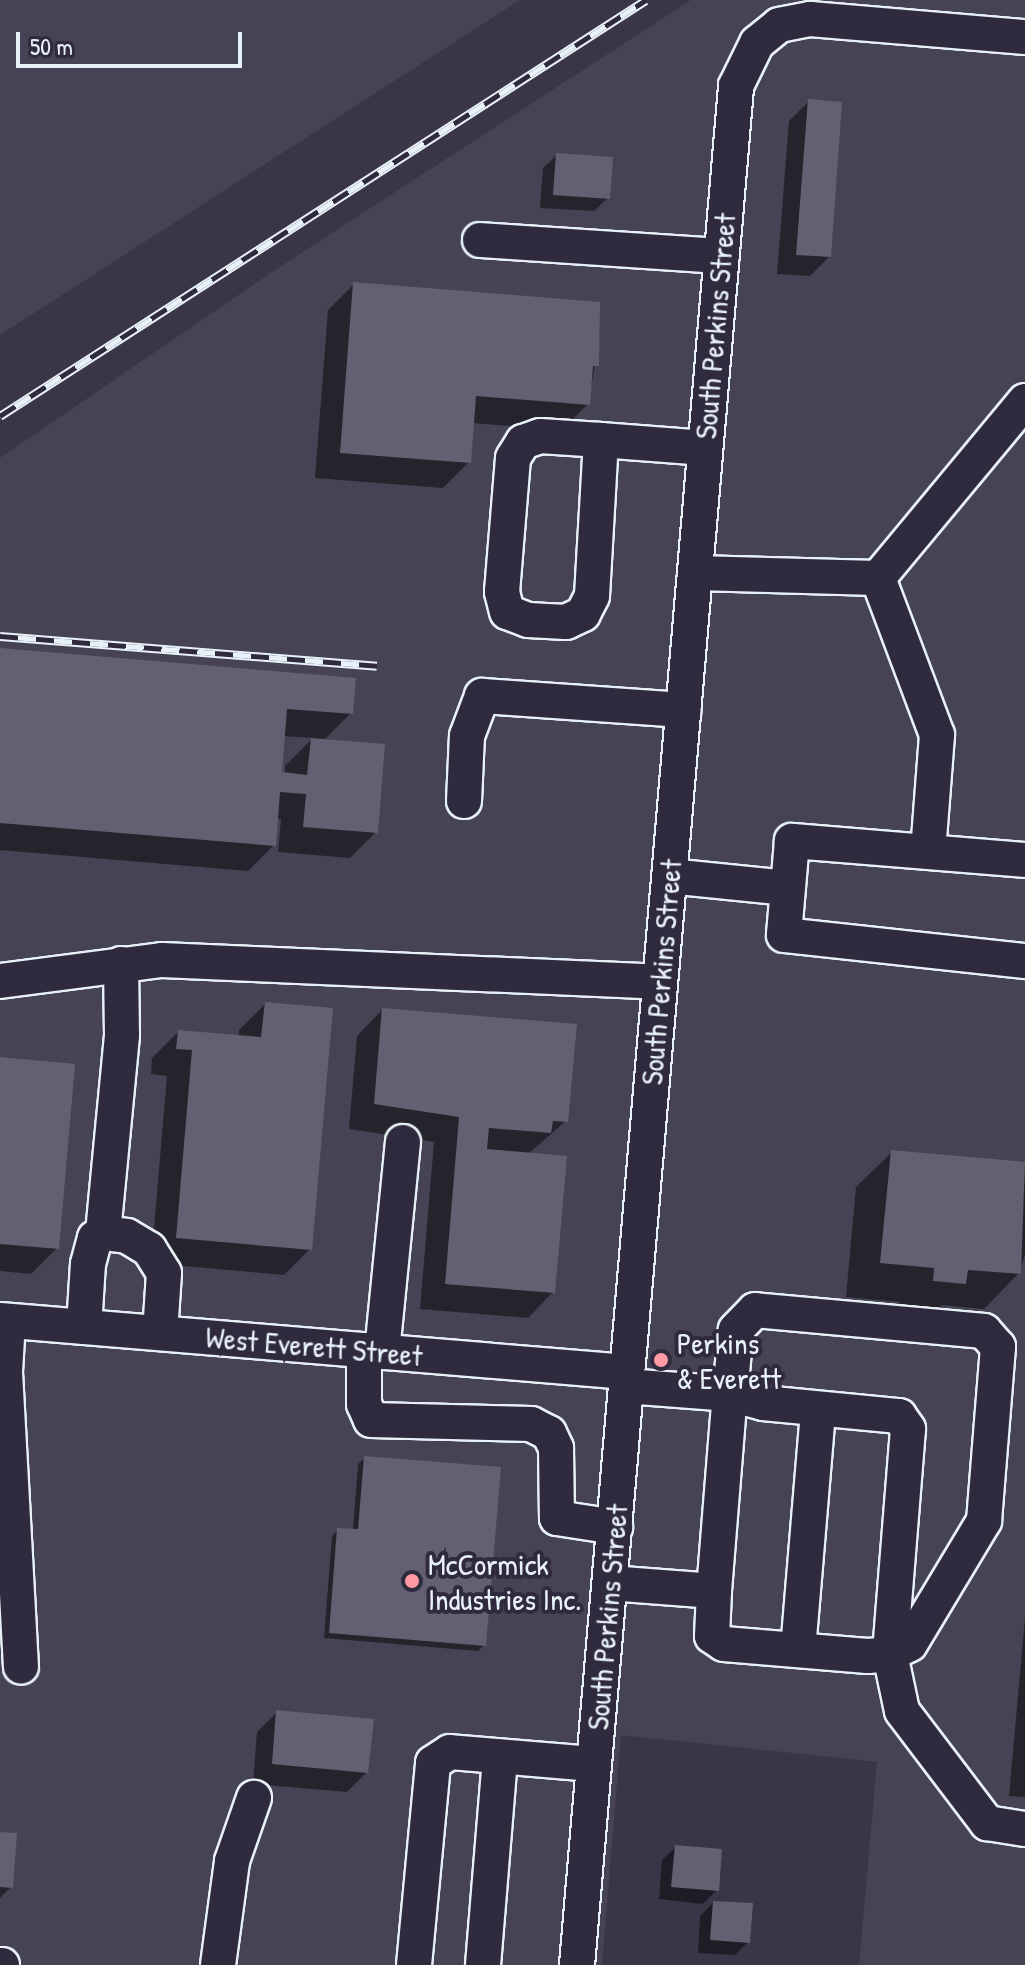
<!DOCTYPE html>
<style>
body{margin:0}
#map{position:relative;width:1025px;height:1965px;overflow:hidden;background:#3a3648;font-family:"Patrick Hand",sans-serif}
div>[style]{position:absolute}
.built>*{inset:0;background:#464354}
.shadow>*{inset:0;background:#0007}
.building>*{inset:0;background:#636171}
.roads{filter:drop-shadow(2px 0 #e8f1f8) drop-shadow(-2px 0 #e8f1f8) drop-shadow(0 2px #e8f1f8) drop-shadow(0 -2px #e8f1f8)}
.minor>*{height:34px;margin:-17px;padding:0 17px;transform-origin:17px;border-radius:17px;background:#2f2a3d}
.rail>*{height:9px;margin-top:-4.5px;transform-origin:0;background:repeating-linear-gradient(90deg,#2f2a3d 0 18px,#e8f1f8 0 36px);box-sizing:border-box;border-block:2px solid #e8f1f8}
.dots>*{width:22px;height:22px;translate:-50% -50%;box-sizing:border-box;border:4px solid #2f2a3d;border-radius:50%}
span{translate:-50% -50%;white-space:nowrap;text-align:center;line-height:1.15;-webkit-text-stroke:8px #2f2a3d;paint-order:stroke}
.street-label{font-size:30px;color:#e8f1f8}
.poi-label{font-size:30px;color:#e8f1f8}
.left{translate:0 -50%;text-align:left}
.scale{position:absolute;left:16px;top:32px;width:226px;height:36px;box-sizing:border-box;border:4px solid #e8f1f8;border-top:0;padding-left:10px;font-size:24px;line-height:28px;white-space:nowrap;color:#e8f1f8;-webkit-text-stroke:6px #2f2a3d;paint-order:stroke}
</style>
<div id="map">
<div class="built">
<div style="clip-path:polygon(0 0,520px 0,0 335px)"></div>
<div style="clip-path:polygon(691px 0,1025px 0,1025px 1965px,859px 1965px,877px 1762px,621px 1735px,602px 1965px,0 1965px,0 458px,275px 270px)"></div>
</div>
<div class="shadow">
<div style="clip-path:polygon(809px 101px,830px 256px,810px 276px,777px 274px,789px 121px)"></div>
<div style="clip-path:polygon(557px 155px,608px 198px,594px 211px,540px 208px,543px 168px)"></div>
<div style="clip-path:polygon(354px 284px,599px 342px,588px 404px,562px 430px,472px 423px,469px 462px,443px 488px,315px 478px,328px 310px)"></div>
<div style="clip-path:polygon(evenodd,0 650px,351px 713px,323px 741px,376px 832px,350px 858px,278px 852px,281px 819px,276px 819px,274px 845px,248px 871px,0 850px,0 650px,283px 736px,313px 738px,285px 766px,285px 774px,280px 774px,283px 736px)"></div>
<div style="clip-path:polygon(265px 1004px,310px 1249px,284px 1275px,151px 1263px,167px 1076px,151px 1074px,152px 1058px,178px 1032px,239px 1037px,239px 1030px)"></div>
<div style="clip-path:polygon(382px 1010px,566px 1121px,528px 1154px,553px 1292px,528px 1318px,420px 1309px,434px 1142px,349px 1129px,357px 1036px)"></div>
<div style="clip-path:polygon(0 1059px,57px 1248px,31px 1274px,0 1271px)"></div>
<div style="clip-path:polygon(892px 1152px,1025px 1164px,1025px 1255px,1019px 1273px,984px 1309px,942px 1305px,929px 1318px,899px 1315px,900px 1302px,846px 1297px,856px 1187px)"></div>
<div style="clip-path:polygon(365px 1458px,484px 1645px,478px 1651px,324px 1638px,332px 1536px,338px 1530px,353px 1531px,358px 1464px)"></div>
<div style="clip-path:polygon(1025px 1618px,1025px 1797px,1009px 1796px)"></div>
<div style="clip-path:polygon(277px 1712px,367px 1772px,347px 1792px,253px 1784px,257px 1732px)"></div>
<div style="clip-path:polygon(0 1834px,11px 1887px,0 1898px)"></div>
<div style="clip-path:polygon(676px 1847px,717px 1890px,703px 1904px,659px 1899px,662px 1860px)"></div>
<div style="clip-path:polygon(713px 1903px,748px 1942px,735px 1955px,698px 1953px,700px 1916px)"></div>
</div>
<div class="building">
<div style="clip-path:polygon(808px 99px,842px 102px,831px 257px,796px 255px)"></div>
<div style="clip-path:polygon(556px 153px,613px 157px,610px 199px,553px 195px)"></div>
<div style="clip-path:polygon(353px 282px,600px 302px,599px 366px,593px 366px,590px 405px,476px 396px,471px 463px,340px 453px)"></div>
<div style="clip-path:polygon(0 648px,356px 678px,353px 714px,287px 709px,282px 772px,307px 775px,311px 738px,385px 744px,378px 833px,303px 827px,306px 794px,280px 792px,276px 846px,0 823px)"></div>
<div style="clip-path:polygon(265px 1002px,333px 1008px,312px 1250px,176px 1238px,192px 1050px,176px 1049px,178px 1030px,261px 1037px)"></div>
<div style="clip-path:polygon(382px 1008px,577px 1024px,568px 1122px,553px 1121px,551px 1133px,489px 1128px,487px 1149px,567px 1156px,555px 1293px,445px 1284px,459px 1117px,374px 1104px)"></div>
<div style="clip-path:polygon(0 1057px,75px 1064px,59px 1249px,0 1244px)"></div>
<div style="clip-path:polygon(891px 1150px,1025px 1162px,1021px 1274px,968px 1270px,966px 1284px,933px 1281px,934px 1268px,880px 1263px)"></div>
<div style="clip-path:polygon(364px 1456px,501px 1467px,486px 1646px,329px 1633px,337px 1528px,358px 1529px)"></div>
<div style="clip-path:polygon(276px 1710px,374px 1719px,368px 1773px,272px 1764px)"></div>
<div style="clip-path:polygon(0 1832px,17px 1833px,13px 1888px,0 1887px)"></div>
<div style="clip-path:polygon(675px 1845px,722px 1849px,719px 1891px,671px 1887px)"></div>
<div style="clip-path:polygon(713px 1901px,753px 1903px,750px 1943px,710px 1940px)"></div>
</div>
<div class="roads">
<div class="minor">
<div style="left:480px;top:240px;width:242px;rotate:3.8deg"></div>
<div style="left:601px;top:440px;width:156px;rotate:93.3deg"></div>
<div style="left:592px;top:596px;width:20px;rotate:117deg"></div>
<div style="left:583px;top:614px;width:19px;rotate:155deg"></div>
<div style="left:566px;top:622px;width:38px;rotate:-177deg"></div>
<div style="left:528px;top:620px;width:22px;rotate:-159deg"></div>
<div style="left:507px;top:612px;width:21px;rotate:-104deg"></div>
<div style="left:502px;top:592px;width:134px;rotate:-85.3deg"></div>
<div style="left:513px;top:458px;width:19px;rotate:-58deg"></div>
<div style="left:523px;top:442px;width:18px;rotate:-19deg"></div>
<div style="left:540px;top:436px;width:61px;rotate:3.8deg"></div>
<div style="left:601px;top:440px;width:104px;rotate:4.4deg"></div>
<div style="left:695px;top:573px;width:183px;rotate:1.6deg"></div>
<div style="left:878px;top:578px;width:230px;rotate:-50.3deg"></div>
<div style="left:878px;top:578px;width:168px;rotate:69.4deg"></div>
<div style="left:937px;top:735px;width:117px;rotate:94.4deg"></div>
<div style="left:464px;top:801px;width:65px;rotate:-87.4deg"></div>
<div style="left:467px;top:736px;width:43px;rotate:-69.4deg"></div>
<div style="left:482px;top:696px;width:202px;rotate:4deg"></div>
<div style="left:1025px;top:860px;width:234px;rotate:-175.3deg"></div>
<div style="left:792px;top:841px;width:94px;rotate:94.9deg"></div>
<div style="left:784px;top:935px;width:242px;rotate:6.2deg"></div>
<div style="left:669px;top:876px;width:119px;rotate:5.8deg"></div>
<div style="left:0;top:981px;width:163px;rotate:-7.4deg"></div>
<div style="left:162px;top:960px;width:498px;rotate:2.5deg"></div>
<div style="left:103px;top:1233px;width:199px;rotate:-84.5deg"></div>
<div style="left:122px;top:1035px;width:71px;rotate:-90.8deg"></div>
<div style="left:0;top:1320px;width:629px;rotate:4.74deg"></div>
<div style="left:8px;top:1321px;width:51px;rotate:93.4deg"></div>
<div style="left:5px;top:1372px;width:295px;rotate:86.9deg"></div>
<div style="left:84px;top:1327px;width:63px;rotate:-86.4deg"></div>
<div style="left:88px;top:1264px;width:27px;rotate:-75deg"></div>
<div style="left:95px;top:1238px;width:9px;rotate:-32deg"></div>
<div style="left:103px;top:1233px;width:24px;rotate:7deg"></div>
<div style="left:127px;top:1236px;width:26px;rotate:31deg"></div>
<div style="left:149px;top:1249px;width:28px;rotate:58deg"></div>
<div style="left:164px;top:1273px;width:60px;rotate:93.8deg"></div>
<div style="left:364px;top:1350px;width:54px;rotate:90deg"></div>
<div style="left:364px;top:1404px;width:17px;rotate:66deg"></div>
<div style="left:371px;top:1420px;width:160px;rotate:1.4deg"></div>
<div style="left:531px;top:1424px;width:20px;rotate:27deg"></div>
<div style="left:549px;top:1433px;width:17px;rotate:65deg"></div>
<div style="left:556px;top:1448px;width:70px;rotate:89.2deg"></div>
<div style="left:557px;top:1518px;width:59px;rotate:8.8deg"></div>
<div style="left:382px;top:1352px;width:211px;rotate:-84.3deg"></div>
<div style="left:610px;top:1583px;width:104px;rotate:4.4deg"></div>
<div style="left:714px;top:1591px;width:198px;rotate:-85.4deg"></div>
<div style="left:730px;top:1394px;width:104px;rotate:-175.6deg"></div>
<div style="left:714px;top:1591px;width:45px;rotate:92.5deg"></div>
<div style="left:712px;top:1636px;width:14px;rotate:34deg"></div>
<div style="left:724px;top:1644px;width:144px;rotate:4.8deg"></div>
<div style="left:868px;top:1656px;width:22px;rotate:-5deg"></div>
<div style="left:890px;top:1654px;width:22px;rotate:-27deg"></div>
<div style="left:910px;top:1644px;width:144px;rotate:-59deg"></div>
<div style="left:984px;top:1521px;width:175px;rotate:-85.4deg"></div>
<div style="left:998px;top:1347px;width:21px;rotate:-131deg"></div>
<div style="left:984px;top:1331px;width:230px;rotate:-174.8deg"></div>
<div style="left:755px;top:1310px;width:28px;rotate:134deg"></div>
<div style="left:736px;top:1330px;width:64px;rotate:95.4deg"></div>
<div style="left:730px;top:1394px;width:34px;rotate:15deg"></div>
<div style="left:763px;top:1403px;width:137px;rotate:5.5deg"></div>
<div style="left:899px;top:1416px;width:16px;rotate:55deg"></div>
<div style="left:908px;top:1429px;width:226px;rotate:94.6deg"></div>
<div style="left:890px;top:1654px;width:58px;rotate:78.1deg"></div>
<div style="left:902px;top:1711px;width:141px;rotate:52.8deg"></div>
<div style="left:987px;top:1823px;width:38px;rotate:9deg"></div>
<div style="left:798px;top:1650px;width:241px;rotate:-85.2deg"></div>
<div style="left:0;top:1965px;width:2px"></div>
<div style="left:218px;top:1965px;width:105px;rotate:-82.3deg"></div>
<div style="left:232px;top:1861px;width:67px;rotate:-70.8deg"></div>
<div style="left:414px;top:1965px;width:203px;rotate:-84.6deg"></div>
<div style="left:433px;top:1763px;width:20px;rotate:-33deg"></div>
<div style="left:450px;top:1752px;width:144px;rotate:4.8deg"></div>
<div style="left:483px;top:1965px;width:209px;rotate:-85.3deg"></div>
<div style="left:577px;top:1965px;width:1886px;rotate:-85.16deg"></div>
<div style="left:736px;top:86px;width:48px;rotate:-64deg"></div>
<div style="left:757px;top:43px;width:28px;rotate:-39deg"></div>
<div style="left:779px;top:25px;width:32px;rotate:-11deg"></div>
<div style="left:810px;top:19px;width:216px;rotate:4.8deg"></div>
</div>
</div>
<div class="rail">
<div style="left:0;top:416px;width:768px;rotate:-32.78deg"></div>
<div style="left:0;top:636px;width:378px;rotate:4.5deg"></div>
</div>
<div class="dots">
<div style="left:661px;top:1360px;background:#ff9aa2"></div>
<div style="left:412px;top:1581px;background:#ff9aa2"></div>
</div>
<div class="street-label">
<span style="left:715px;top:326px;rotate:-85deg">South Perkins Street</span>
<span style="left:661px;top:972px;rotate:-85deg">South Perkins Street</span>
<span style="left:314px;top:1346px;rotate:5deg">West Everett Street</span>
<span style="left:607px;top:1617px;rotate:-85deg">South Perkins Street</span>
</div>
<div class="poi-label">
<span class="left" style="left:677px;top:1360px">Perkins<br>&amp; Everett</span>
<span class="left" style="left:428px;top:1581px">McCormick<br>Industries Inc.</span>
</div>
<div class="scale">50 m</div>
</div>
